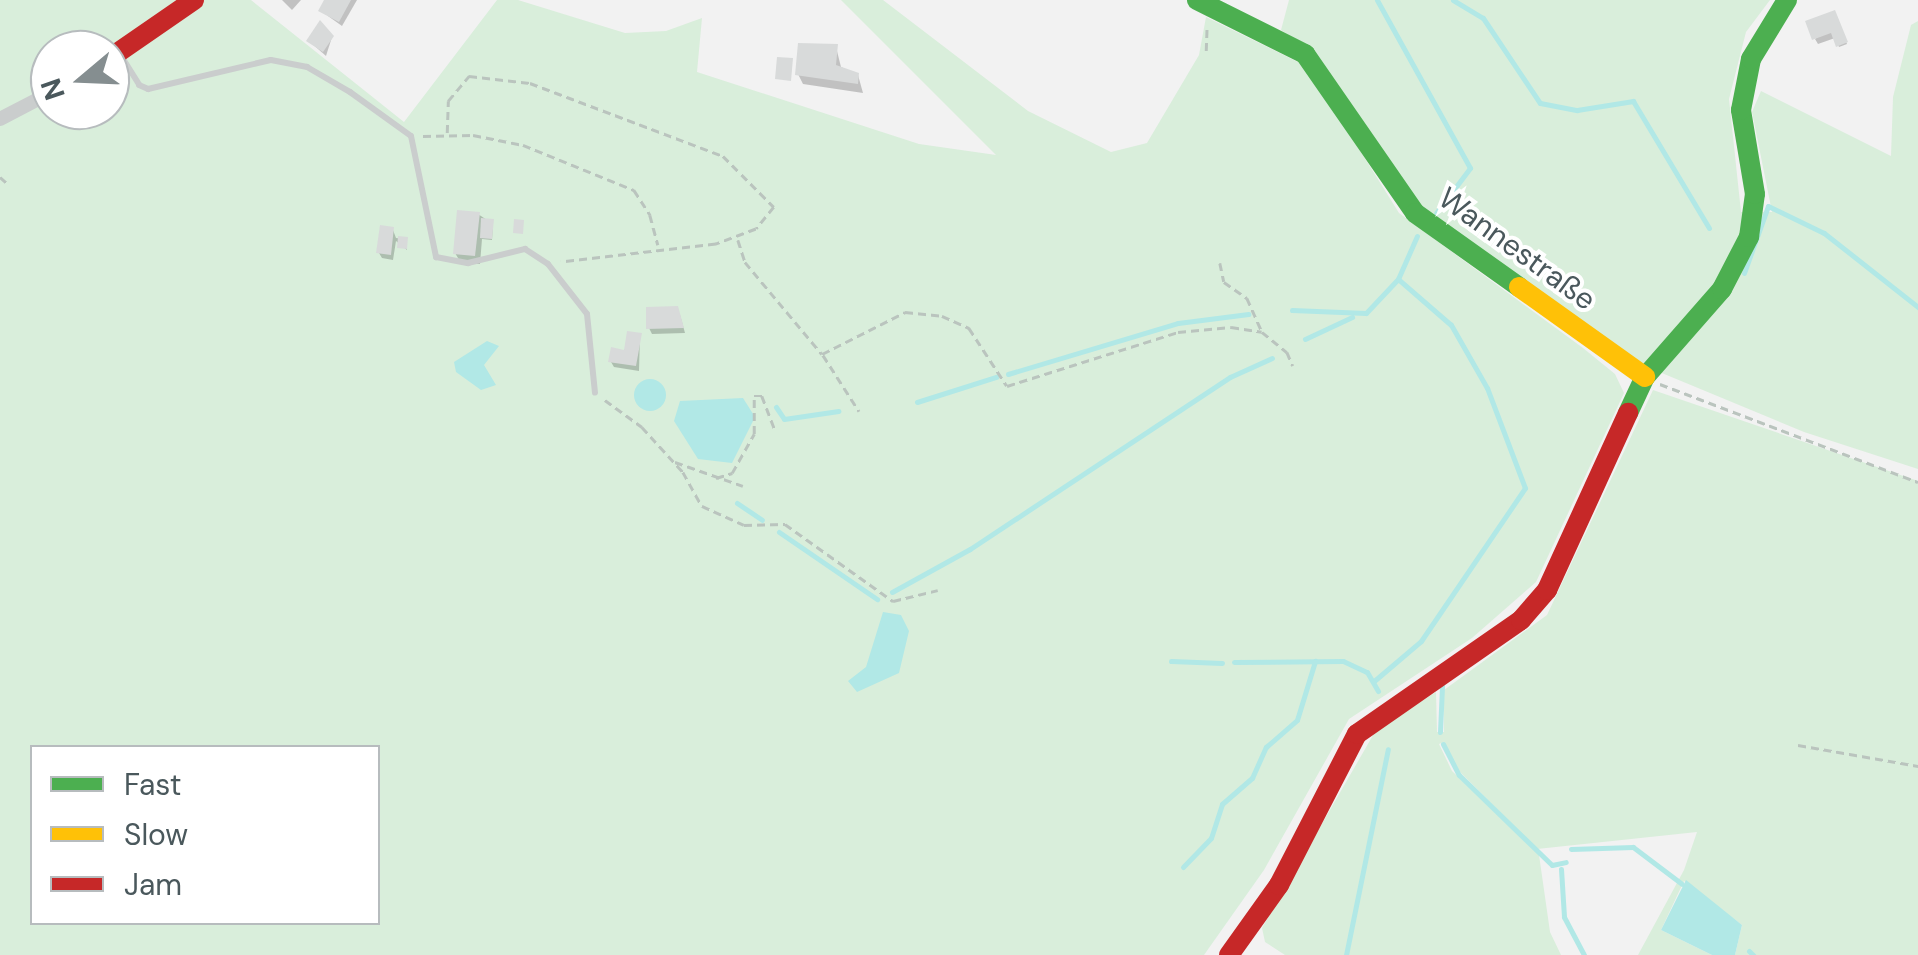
<!DOCTYPE html>
<meta charset="utf-8">
<style>
body{margin:0}
#map{position:relative;width:1918px;height:955px;overflow:hidden;background:#f2f2f2;font-family:"DM Sans",sans-serif}
div>[style]{position:absolute}
.green>*{inset:0;background:#d9eedb}
.water>*{inset:0;background:#b1e8e6}
.round{border-radius:50%}
.shadow>*{inset:0;background:#0003}
.stream>*{height:5px;margin:-2.5px;padding:0 2.5px;transform-origin:2.5px;border-radius:2.5px;background:#b1e8e6}
.building>*{inset:0;background:#d8dada}
.path>*{height:2.5px;margin-top:-1.25px;transform-origin:0;background:repeating-linear-gradient(90deg,#bac4be 0 8px,transparent 0 13px)}
.lane>*{height:6px;margin:-3px;padding:0 3px;transform-origin:3px;border-radius:3px;background:#cacdcd}
.street>*{height:14px;margin:-7px;padding:0 7px;transform-origin:7px;border-radius:7px;background:#cacdcd}
.fast>*{height:20px;margin:-10px;padding:0 10px;transform-origin:10px;border-radius:10px;background:#4caf50}
.slow>*{height:20px;margin:-10px;padding:0 10px;transform-origin:10px;border-radius:10px;background:#ffc107}
.jam>*{height:20px;margin:-10px;padding:0 10px;transform-origin:10px;border-radius:10px;background:#c62828}
span{translate:-50% -50%;white-space:nowrap;text-align:center;line-height:1.15;-webkit-text-stroke:8px #fff;paint-order:stroke}
.street-label{font-size:30px;color:#4a585c}
.legend{position:absolute;left:30px;top:745px;width:350px;height:180px;box-sizing:border-box;background:#fff;border:2px solid #b7bcbe;margin:0;padding:12px 18px;list-style:none;font-size:30px;color:#4a585c}
.legend li{display:flex;align-items:center;gap:20px;height:50px}
.legend b{width:50px;border:2px solid #b7bcbe}
.north{position:absolute;left:30px;top:30px;width:100px;height:100px;box-sizing:border-box;background:#fff;border:2px solid #b7bcbe;border-radius:50%;rotate:251deg;font-size:28px;font-weight:700;line-height:40px;text-align:center;color:#4a585c}
.north::after{content:'';display:block;margin:auto;width:35px;height:45px;background:#858e90;clip-path:polygon(50% 0,100% 100%,50% 72%,0 100%)}
</style>
<div id="map">
<div class="green">
<div style="clip-path:polygon(0 0,194px 0,110px 50px,50px 50px,50px 93px,0 119px)"></div>
<div style="clip-path:polygon(evenodd,202px 0,251px 0,404px 122px,497px 0,518px 0,625px 33px,666px 31px,702px 18px,697px 72px,919px 144px,996px 155px,841px 0,883px 0,1028px 111px,1111px 152px,1147px 143px,1199px 55px,1206px 17px,1308px 67px,1399px 213px,1583px 348px,1615px 374px,1624px 393px,1536px 582px,1472px 638px,1349px 719px,1264px 870px,1204px 955px,0 955px,0 124px,50px 97px,50px 110px,110px 110px,110px 64px,202px 0,32px 748px,378px 748px,378px 922px,32px 922px,32px 748px)"></div>
<div style="clip-path:polygon(1289px 0,1770px 0,1746px 32px,1729px 99px,1741px 212px,1772px 212px,1752px 112px,1761px 91px,1891px 156px,1893px 97px,1911px 25px,1918px 21px,1918px 469px,1804px 432px,1628px 359px,1402px 193px,1320px 58px,1281px 30px)"></div>
<div style="clip-path:polygon(1653px 390px,1918px 481px,1918px 955px,1735px 955px,1742px 925px,1684px 881px,1661px 930px,1712px 955px,1638px 955px,1684px 870px,1697px 832px,1537px 849px,1455px 767px,1444px 742px,1439px 744px,1452px 771px,1539px 855px,1550px 932px,1561px 955px,1285px 955px,1265px 942px,1262px 928px,1376px 730px,1436px 692px,1437px 732px,1444px 732px,1444px 690px,1547px 615px)"></div>
</div>
<div class="water">
<div style="clip-path:polygon(487px 341px,499px 346px,484px 365px,496px 385px,481px 390px,456px 372px,454px 362px)"></div>
<div class="round" style="left:634px;top:379px;width:32px;height:32px"></div>
<div style="clip-path:polygon(743px 398px,755px 417px,732px 463px,698px 459px,674px 421px,680px 401px)"></div>
<div style="clip-path:polygon(883px 612px,901px 615px,909px 631px,899px 673px,857px 692px,848px 681px,866px 667px)"></div>
<div style="clip-path:polygon(1686px 880px,1742px 925px,1735px 955px,1712px 955px,1661px 930px)"></div>
</div>
<div class="shadow">
<div style="clip-path:polygon(282px 0,301px 0,292px 10px)"></div>
<div style="clip-path:polygon(327px 0,357px 0,342px 26px,321px 11px)"></div>
<div style="clip-path:polygon(1838px 19px,1847px 44px,1839px 47px,1835px 38px,1818px 44px,1815px 39px)"></div>
<div style="clip-path:polygon(332px 37px,326px 56px,309px 41px)"></div>
<div style="clip-path:polygon(836px 47px,841px 67px,858px 75px,863px 93px,803px 84px,798px 74px)"></div>
<div style="clip-path:polygon(478px 214px,493px 224px,492px 240px,482px 239px,480px 264px,461px 263px,455px 253px)"></div>
<div style="clip-path:polygon(393px 230px,396px 238px,406px 239px,407px 250px,396px 241px,393px 260px,382px 258px,379px 253px)"></div>
<div style="clip-path:polygon(680px 315px,685px 333px,652px 334px,649px 328px)"></div>
<div style="clip-path:polygon(640px 335px,639px 371px,614px 367px,611px 362px)"></div>
</div>
<div class="stream">
<div style="left:1377px;top:0;width:192px;rotate:61deg"></div>
<div style="left:1470px;top:168px;width:56px;rotate:127.1deg"></div>
<div style="left:1453px;top:0;width:35px;rotate:31deg"></div>
<div style="left:1483px;top:18px;width:102px;rotate:56.2deg"></div>
<div style="left:1540px;top:103px;width:38px;rotate:11deg"></div>
<div style="left:1577px;top:110px;width:57px;rotate:-9.1deg"></div>
<div style="left:1633px;top:101px;width:148px;rotate:59.1deg"></div>
<div style="left:1744px;top:273px;width:71px;rotate:-70.3deg"></div>
<div style="left:1768px;top:206px;width:62px;rotate:25.7deg"></div>
<div style="left:1824px;top:233px;width:120px;rotate:38.2deg"></div>
<div style="left:1292px;top:310px;width:74px;rotate:2.3deg"></div>
<div style="left:1366px;top:313px;width:47px;rotate:-46.7deg"></div>
<div style="left:1398px;top:279px;width:47px;rotate:-66.2deg"></div>
<div style="left:1305px;top:339px;width:52px;rotate:-25.1deg"></div>
<div style="left:1008px;top:374px;width:177px;rotate:-16.7deg"></div>
<div style="left:1178px;top:323px;width:71px;rotate:-7.3deg"></div>
<div style="left:917px;top:402px;width:83px;rotate:-17.6deg"></div>
<div style="left:776px;top:407px;width:14px;rotate:56deg"></div>
<div style="left:784px;top:419px;width:55px;rotate:-8.4deg"></div>
<div style="left:737px;top:503px;width:30px;rotate:34deg"></div>
<div style="left:779px;top:532px;width:119px;rotate:34.4deg"></div>
<div style="left:892px;top:592px;width:89px;rotate:-28.9deg"></div>
<div style="left:970px;top:549px;width:312px;rotate:-33.5deg"></div>
<div style="left:1230px;top:377px;width:46px;rotate:-24.3deg"></div>
<div style="left:1171px;top:661px;width:51px;rotate:2.2deg"></div>
<div style="left:1234px;top:662px;width:109px;rotate:-0.5deg"></div>
<div style="left:1343px;top:661px;width:26px;rotate:25deg"></div>
<div style="left:1367px;top:672px;width:22px;rotate:60deg"></div>
<div style="left:1374px;top:681px;width:62px;rotate:-40.4deg"></div>
<div style="left:1421px;top:641px;width:185px;rotate:-55.8deg"></div>
<div style="left:1525px;top:488px;width:107px;rotate:-110.8deg"></div>
<div style="left:1487px;top:388px;width:73px;rotate:-119.7deg"></div>
<div style="left:1451px;top:325px;width:70px;rotate:-139deg"></div>
<div style="left:1440px;top:732px;width:46px;rotate:-87.5deg"></div>
<div style="left:1443px;top:744px;width:35px;rotate:63deg"></div>
<div style="left:1459px;top:775px;width:129px;rotate:44.1deg"></div>
<div style="left:1552px;top:865px;width:14px;rotate:-12deg"></div>
<div style="left:1571px;top:849px;width:62px;rotate:-1.8deg"></div>
<div style="left:1633px;top:847px;width:61px;rotate:37.1deg"></div>
<div style="left:1183px;top:867px;width:40px;rotate:-46deg"></div>
<div style="left:1211px;top:838px;width:36px;rotate:-72deg"></div>
<div style="left:1222px;top:804px;width:40px;rotate:-41deg"></div>
<div style="left:1252px;top:778px;width:34px;rotate:-66deg"></div>
<div style="left:1266px;top:747px;width:41px;rotate:-41.1deg"></div>
<div style="left:1297px;top:720px;width:62px;rotate:-73deg"></div>
<div style="left:1561px;top:869px;width:48px;rotate:86.4deg"></div>
<div style="left:1564px;top:917px;width:43px;rotate:62.2deg"></div>
<div style="left:1749px;top:951px;width:6px;rotate:45deg"></div>
<div style="left:1346px;top:955px;width:210px;rotate:-78.5deg"></div>
</div>
<div class="building">
<div style="clip-path:polygon(324px 0,351px 0,339px 22px,318px 11px)"></div>
<div style="clip-path:polygon(1835px 10px,1848px 42px,1836px 47px,1831px 33px,1812px 40px,1805px 21px)"></div>
<div style="clip-path:polygon(320px 20px,334px 36px,323px 52px,306px 41px)"></div>
<div style="clip-path:polygon(798px 43px,838px 44px,836px 65px,859px 73px,858px 84px,795px 75px)"></div>
<div style="clip-path:polygon(777px 57px,793px 58px,791px 81px,775px 79px)"></div>
<div style="clip-path:polygon(457px 210px,480px 212px,475px 256px,453px 254px)"></div>
<div style="clip-path:polygon(481px 218px,494px 219px,492px 239px,480px 238px)"></div>
<div style="clip-path:polygon(514px 219px,524px 220px,523px 234px,513px 233px)"></div>
<div style="clip-path:polygon(380px 225px,394px 227px,391px 255px,376px 253px)"></div>
<div style="clip-path:polygon(398px 236px,408px 237px,407px 249px,397px 248px)"></div>
<div style="clip-path:polygon(678px 306px,684px 328px,646px 329px,646px 307px)"></div>
<div style="clip-path:polygon(627px 331px,642px 333px,636px 366px,608px 362px,611px 347px,624px 350px)"></div>
</div>
<div class="path">
<div style="left:1206px;top:51px;width:26px;rotate:-88deg"></div>
<div style="left:447px;top:133px;width:32px;rotate:-88deg"></div>
<div style="left:448px;top:101px;width:33px;rotate:-50deg"></div>
<div style="left:469px;top:76px;width:61px;rotate:6.5deg"></div>
<div style="left:530px;top:83px;width:206px;rotate:20.7deg"></div>
<div style="left:723px;top:156px;width:72px;rotate:45deg"></div>
<div style="left:774px;top:207px;width:28px;rotate:129deg"></div>
<div style="left:756px;top:229px;width:43px;rotate:159.4deg"></div>
<div style="left:716px;top:244px;width:156px;rotate:173.4deg"></div>
<div style="left:423px;top:136px;width:50px;rotate:-1.1deg"></div>
<div style="left:473px;top:135px;width:51px;rotate:11.3deg"></div>
<div style="left:523px;top:145px;width:120px;rotate:22.1deg"></div>
<div style="left:634px;top:190px;width:30px;rotate:57deg"></div>
<div style="left:650px;top:215px;width:31px;rotate:75deg"></div>
<div style="left:0;top:177px;width:9px;rotate:41deg"></div>
<div style="left:738px;top:240px;width:23px;rotate:72deg"></div>
<div style="left:745px;top:262px;width:120px;rotate:50.1deg"></div>
<div style="left:822px;top:354px;width:93px;rotate:-26.8deg"></div>
<div style="left:905px;top:312px;width:37px;rotate:6deg"></div>
<div style="left:942px;top:316px;width:30px;rotate:24deg"></div>
<div style="left:969px;top:328px;width:69px;rotate:56.8deg"></div>
<div style="left:1007px;top:386px;width:179px;rotate:-17.5deg"></div>
<div style="left:1178px;top:332px;width:53px;rotate:-5.4deg"></div>
<div style="left:1231px;top:327px;width:31px;rotate:9deg"></div>
<div style="left:1220px;top:263px;width:19px;rotate:78deg"></div>
<div style="left:1224px;top:282px;width:28px;rotate:35deg"></div>
<div style="left:1247px;top:298px;width:37px;rotate:66deg"></div>
<div style="left:1262px;top:332px;width:32px;rotate:39deg"></div>
<div style="left:1287px;top:352px;width:15px;rotate:67deg"></div>
<div style="left:823px;top:355px;width:67px;rotate:57.3deg"></div>
<div style="left:1660px;top:384px;width:276px;rotate:20.8deg"></div>
<div style="left:605px;top:400px;width:46px;rotate:36.1deg"></div>
<div style="left:642px;top:427px;width:61px;rotate:47.7deg"></div>
<div style="left:683px;top:472px;width:39px;rotate:61deg"></div>
<div style="left:702px;top:506px;width:46px;rotate:24.3deg"></div>
<div style="left:744px;top:525px;width:41px;rotate:-1.4deg"></div>
<div style="left:785px;top:524px;width:133px;rotate:35.5deg"></div>
<div style="left:893px;top:601px;width:46px;rotate:-13.7deg"></div>
<div style="left:675px;top:462px;width:72px;rotate:19.4deg"></div>
<div style="left:716px;top:478px;width:17px;rotate:-17deg"></div>
<div style="left:732px;top:473px;width:45px;rotate:-60.6deg"></div>
<div style="left:754px;top:434px;width:38px;rotate:-90deg"></div>
<div style="left:754px;top:396px;width:8px"></div>
<div style="left:762px;top:396px;width:36px;rotate:69deg"></div>
<div style="left:1798px;top:745px;width:122px;rotate:9.9deg"></div>
</div>
<div class="lane">
<div style="left:120px;top:54px;width:36px;rotate:58deg"></div>
<div style="left:139px;top:85px;width:10px;rotate:24deg"></div>
<div style="left:148px;top:89px;width:126px;rotate:-13.3deg"></div>
<div style="left:271px;top:60px;width:37px;rotate:11deg"></div>
<div style="left:307px;top:67px;width:50px;rotate:30.2deg"></div>
<div style="left:350px;top:92px;width:75px;rotate:35.8deg"></div>
<div style="left:411px;top:136px;width:124px;rotate:78.3deg"></div>
<div style="left:436px;top:257px;width:33px;rotate:11deg"></div>
<div style="left:468px;top:263px;width:59px;rotate:-13.8deg"></div>
<div style="left:525px;top:249px;width:27px;rotate:33deg"></div>
<div style="left:548px;top:264px;width:63px;rotate:52deg"></div>
<div style="left:587px;top:314px;width:79px;rotate:84.2deg"></div>
</div>
<div class="street">
<div style="left:0;top:119px;width:56px;rotate:-27.5deg"></div>
</div>
<div class="fast">
<div style="left:1197px;top:0;width:121px;rotate:26.6deg"></div>
<div style="left:1305px;top:54px;width:193px;rotate:55.3deg"></div>
<div style="left:1415px;top:213px;width:128px;rotate:35.4deg"></div>
<div style="left:1628px;top:413px;width:40px;rotate:-65deg"></div>
<div style="left:1645px;top:377px;width:117px;rotate:-48.8deg"></div>
<div style="left:1722px;top:289px;width:59px;rotate:-62.6deg"></div>
<div style="left:1749px;top:237px;width:43px;rotate:-82.1deg"></div>
<div style="left:1755px;top:194px;width:85px;rotate:-99.5deg"></div>
<div style="left:1741px;top:110px;width:52px;rotate:-78.9deg"></div>
<div style="left:1751px;top:59px;width:69px;rotate:-58.6deg"></div>
</div>
<div class="slow">
<div style="left:1519px;top:287px;width:155px;rotate:35.5deg"></div>
</div>
<div class="jam">
<div style="left:110px;top:58px;width:102px;rotate:-34.6deg"></div>
<div style="left:1229px;top:955px;width:86px;rotate:-54.5deg"></div>
<div style="left:1279px;top:885px;width:170px;rotate:-62.7deg"></div>
<div style="left:1357px;top:734px;width:200px;rotate:-34.8deg"></div>
<div style="left:1521px;top:620px;width:40px;rotate:-49deg"></div>
<div style="left:1547px;top:590px;width:195px;rotate:-65.4deg"></div>
</div>
<div class="street-label">
<span style="left:1517px;top:249px;rotate:36deg">Wannestraße</span>
</div>
<ul class="legend">
<li><b style="height:12px;background:#4caf50"></b>Fast</li>
<li><b style="height:12px;background:#ffc107"></b>Slow</li>
<li><b style="height:12px;background:#c62828"></b>Jam</li>
</ul>
<div class="north">N</div>
</div>
